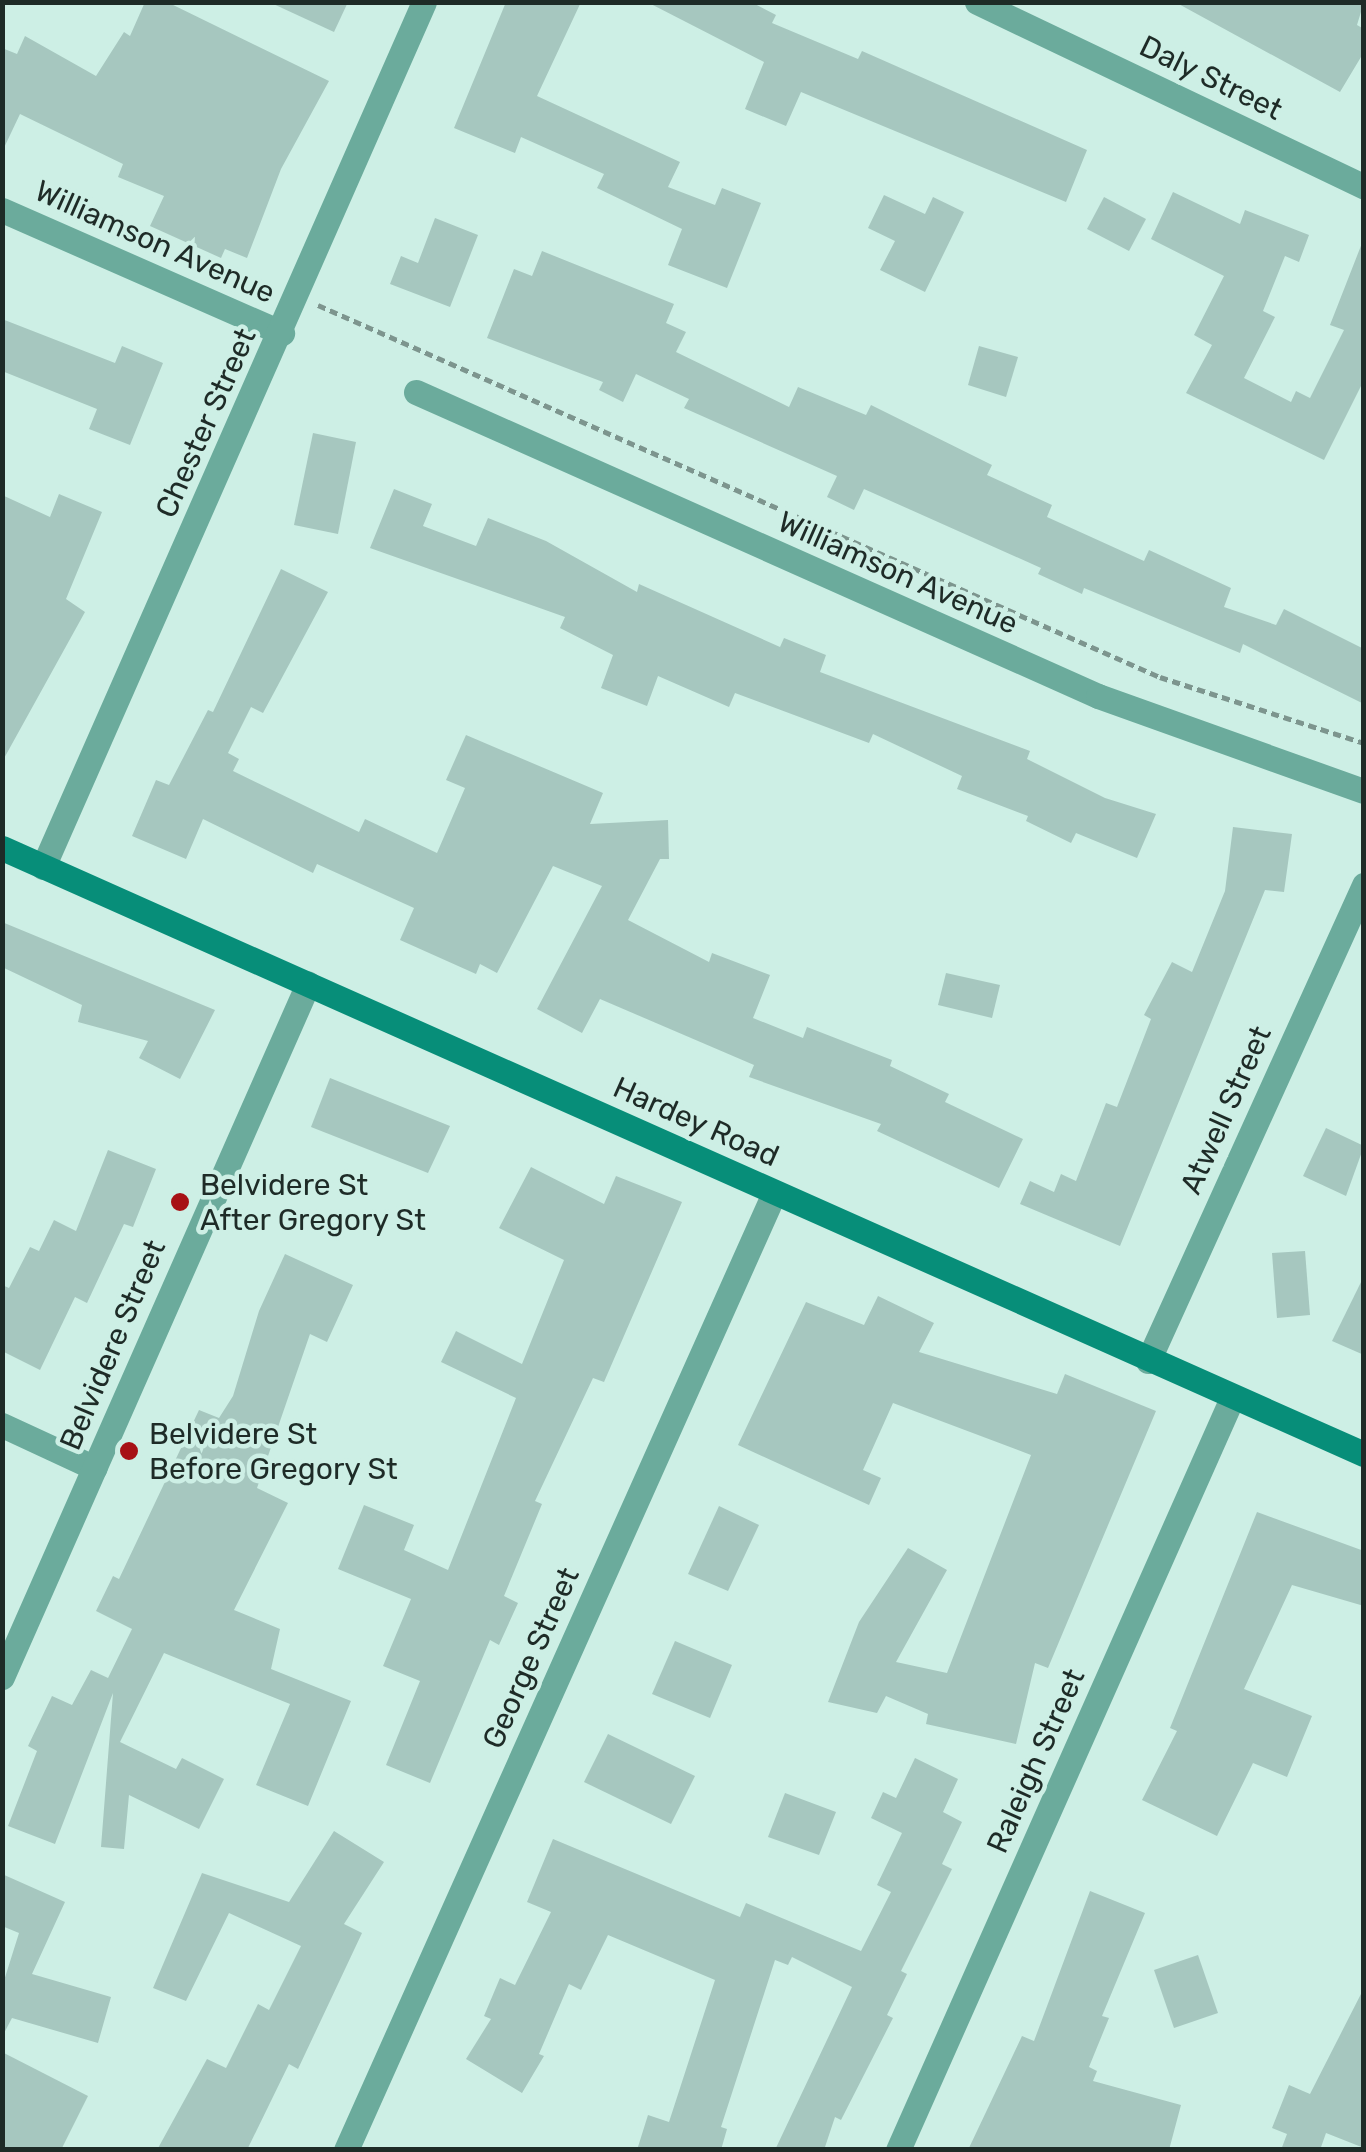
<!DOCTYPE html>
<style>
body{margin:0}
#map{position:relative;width:1366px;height:2152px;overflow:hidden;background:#cdefe5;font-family:Rubik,sans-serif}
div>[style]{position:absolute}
.building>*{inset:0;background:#a6c7bf}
.path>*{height:5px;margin-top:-2.5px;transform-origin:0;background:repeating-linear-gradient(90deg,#7d958e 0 8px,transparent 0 13px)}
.minor>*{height:25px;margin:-12.5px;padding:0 12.5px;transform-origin:12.5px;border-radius:12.5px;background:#6bab9c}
.tertiary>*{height:25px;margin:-12.5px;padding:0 12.5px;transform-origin:12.5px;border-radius:12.5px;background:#6bab9c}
.secondary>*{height:25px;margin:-12.5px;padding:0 12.5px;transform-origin:12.5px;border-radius:12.5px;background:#078e79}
.dots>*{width:28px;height:28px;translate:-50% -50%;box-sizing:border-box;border:5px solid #cdefe5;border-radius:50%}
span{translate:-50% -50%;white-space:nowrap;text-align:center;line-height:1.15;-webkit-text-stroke:9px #cdefe5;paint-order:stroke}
.street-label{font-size:30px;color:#1e2b27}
.poi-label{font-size:30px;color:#1e2b27}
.left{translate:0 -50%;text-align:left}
.frame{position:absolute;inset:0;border:5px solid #1e2b27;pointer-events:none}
</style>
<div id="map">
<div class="building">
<div style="clip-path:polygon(145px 2px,167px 2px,329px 81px,281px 169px,247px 258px,225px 249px,221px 258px,150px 226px,164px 196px,118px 177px,123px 164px,20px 114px,2px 152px,2px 48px,17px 54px,25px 36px,96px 76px,124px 32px,130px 36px)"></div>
<div style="clip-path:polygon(269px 2px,348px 2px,334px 32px)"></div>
<div style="clip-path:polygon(506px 2px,581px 2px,537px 96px,680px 162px,668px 187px,715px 205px,722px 188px,761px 203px,727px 288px,668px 265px,682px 229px,597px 188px,604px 174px,521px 137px,515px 153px,454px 128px)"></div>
<div style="clip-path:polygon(647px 2px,751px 2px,776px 15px,772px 23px,858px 59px,862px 51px,1087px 150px,1066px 202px,801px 92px,786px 126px,745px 109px,764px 62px)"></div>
<div style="clip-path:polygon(1175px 2px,1364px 2px,1357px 25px,1364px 29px,1364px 52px,1340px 92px)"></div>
<div style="clip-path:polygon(1173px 192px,1240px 224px,1245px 210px,1309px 235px,1299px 262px,1285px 256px,1263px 311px,1275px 317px,1244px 378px,1291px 402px,1296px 391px,1310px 398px,1344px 330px,1330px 325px,1364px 238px,1364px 380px,1324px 460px,1186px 393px,1212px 345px,1194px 335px,1224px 276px,1151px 239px)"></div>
<div style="clip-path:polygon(884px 195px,925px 214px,933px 197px,964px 212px,925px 292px,880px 270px,895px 241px,868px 228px)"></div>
<div style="clip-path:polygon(1104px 197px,1146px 219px,1129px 251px,1087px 229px)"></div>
<div style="clip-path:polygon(435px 218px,478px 235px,450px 307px,390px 284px,401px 256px,418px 263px)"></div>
<div style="clip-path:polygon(542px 251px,674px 304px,666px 323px,686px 332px,676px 352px,789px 407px,798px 387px,866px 415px,871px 405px,992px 465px,987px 475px,1052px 505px,1047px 517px,1144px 561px,1149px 550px,1231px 588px,1224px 607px,1276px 625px,1284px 609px,1364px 649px,1364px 704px,1243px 644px,1240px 653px,1084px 588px,1082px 594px,1038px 574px,1041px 568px,864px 489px,854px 510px,827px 497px,837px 476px,684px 408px,689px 399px,636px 374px,623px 402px,599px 390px,603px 382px,487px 338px,514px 269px,532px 276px)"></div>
<div style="clip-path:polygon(2px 319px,115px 363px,122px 346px,163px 363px,130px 445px,89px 429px,97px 409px,2px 371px)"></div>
<div style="clip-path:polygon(979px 346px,1018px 357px,1006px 397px,968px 385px)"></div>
<div style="clip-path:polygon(313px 433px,356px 442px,338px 534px,294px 525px)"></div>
<div style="clip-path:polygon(394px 489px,432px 504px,423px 526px,476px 546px,488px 518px,546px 541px,637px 592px,639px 584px,780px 647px,784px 638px,826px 655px,820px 672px,1030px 751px,1027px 759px,1105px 798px,1156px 814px,1137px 858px,1076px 833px,1071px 843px,1026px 821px,1028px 816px,957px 789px,962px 776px,873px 734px,869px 743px,735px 693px,729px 707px,658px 676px,647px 706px,601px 688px,613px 655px,560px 628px,565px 617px,370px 548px)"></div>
<div style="clip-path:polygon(59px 494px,102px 512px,66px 599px,85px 612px,2px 762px,2px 495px,50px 517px)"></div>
<div style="clip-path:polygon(281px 569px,328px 592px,263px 713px,251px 707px,228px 753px,239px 759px,233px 771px,359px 832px,365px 819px,437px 853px,465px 788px,446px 780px,466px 735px,603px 793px,590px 824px,668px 820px,669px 859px,660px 859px,628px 920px,709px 962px,712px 953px,770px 975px,753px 1018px,803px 1038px,807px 1027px,892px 1060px,890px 1066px,949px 1094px,945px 1102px,1023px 1139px,999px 1188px,877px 1131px,881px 1124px,749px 1077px,754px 1065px,600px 999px,582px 1033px,537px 1009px,602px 886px,553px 866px,497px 973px,480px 964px,476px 974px,400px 940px,414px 908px,317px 864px,313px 873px,203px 819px,186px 859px,132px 836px,156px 780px,169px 785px,208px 710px,213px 712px)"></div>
<div style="clip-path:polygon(1233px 827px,1292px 834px,1284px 892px,1265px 890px,1120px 1246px,1020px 1204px,1030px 1181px,1054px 1192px,1061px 1174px,1076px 1181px,1106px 1103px,1117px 1107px,1151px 1019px,1144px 1015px,1172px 962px,1192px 972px,1225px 891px)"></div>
<div style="clip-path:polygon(2px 922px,215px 1010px,180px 1079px,139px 1058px,148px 1041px,78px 1022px,82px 1005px,2px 967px)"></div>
<div style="clip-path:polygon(946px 973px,1000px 985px,992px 1018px,938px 1005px)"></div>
<div style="clip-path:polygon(330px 1078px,450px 1126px,428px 1173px,311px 1127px)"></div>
<div style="clip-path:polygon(1326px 1128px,1364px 1146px,1346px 1196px,1303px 1176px)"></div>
<div style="clip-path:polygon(108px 1150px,156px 1169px,133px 1227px,124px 1224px,87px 1303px,75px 1297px,40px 1370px,2px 1351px,2px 1285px,9px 1288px,30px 1247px,39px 1251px,54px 1220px,76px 1231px)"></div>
<div style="clip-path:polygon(531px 1167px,604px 1204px,616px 1176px,682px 1202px,604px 1382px,593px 1378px,535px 1501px,542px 1504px,504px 1596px,518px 1603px,499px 1645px,490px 1640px,430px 1783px,386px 1765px,420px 1681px,383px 1666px,411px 1599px,338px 1569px,364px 1505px,414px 1525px,404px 1550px,448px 1570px,516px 1398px,441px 1362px,456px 1331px,522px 1364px,564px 1260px,499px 1228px)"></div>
<div style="clip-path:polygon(1305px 1251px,1310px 1315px,1277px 1318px,1272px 1253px)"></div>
<div style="clip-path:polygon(285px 1254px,353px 1285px,327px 1342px,310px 1334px,257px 1488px,288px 1503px,234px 1610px,280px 1629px,271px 1669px,351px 1701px,308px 1806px,256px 1785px,290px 1704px,164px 1653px,120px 1742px,176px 1769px,182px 1758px,224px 1779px,199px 1829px,129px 1795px,124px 1849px,101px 1847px,113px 1693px,55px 1844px,8px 1826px,37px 1751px,28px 1746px,52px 1696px,72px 1705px,91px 1670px,108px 1678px,132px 1629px,96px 1611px,113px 1576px,119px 1579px,199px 1410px,219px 1418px,233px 1396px,259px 1311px)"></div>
<div style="clip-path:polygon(1364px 1276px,1364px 1355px,1332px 1341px)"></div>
<div style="clip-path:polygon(878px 1296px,934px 1323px,919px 1352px,1057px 1394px,1065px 1374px,1156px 1411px,1048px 1668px,1035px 1663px,1016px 1744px,926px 1724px,928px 1714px,886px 1696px,877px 1713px,828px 1702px,859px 1622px,908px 1548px,947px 1570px,896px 1662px,947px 1673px,1031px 1455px,893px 1403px,863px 1470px,881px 1478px,869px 1505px,738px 1445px,806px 1302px,864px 1325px)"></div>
<div style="clip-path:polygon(719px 1506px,759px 1525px,728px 1591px,688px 1574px)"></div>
<div style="clip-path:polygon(1257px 1512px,1364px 1551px,1364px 1606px,1292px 1585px,1244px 1689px,1312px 1716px,1287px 1777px,1253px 1763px,1217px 1836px,1142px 1800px,1177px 1731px,1170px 1728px)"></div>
<div style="clip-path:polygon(675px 1641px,732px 1665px,710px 1718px,652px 1694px)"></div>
<div style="clip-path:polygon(608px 1734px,695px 1776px,671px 1824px,584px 1782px)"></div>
<div style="clip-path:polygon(915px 1758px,958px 1779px,943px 1812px,962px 1822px,942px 1864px,952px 1869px,901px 1971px,907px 1974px,887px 2015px,893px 2018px,841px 2120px,835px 2117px,824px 2150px,775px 2150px,852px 1987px,792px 1957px,788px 1965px,775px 1960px,721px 2127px,727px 2129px,721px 2150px,637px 2150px,648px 2115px,669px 2122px,715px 1980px,608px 1935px,581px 1990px,569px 1984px,539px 2054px,544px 2056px,522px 2093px,466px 2059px,491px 2019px,484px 2016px,500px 1978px,515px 1985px,551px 1912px,527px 1902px,553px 1839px,740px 1917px,746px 1903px,861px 1951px,891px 1892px,877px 1885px,902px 1833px,871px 1818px,883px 1792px,896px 1798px)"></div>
<div style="clip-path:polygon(785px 1793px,836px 1812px,819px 1855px,768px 1837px)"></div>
<div style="clip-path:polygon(334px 1831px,384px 1862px,344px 1924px,362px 1933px,298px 2069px,289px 2064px,247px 2150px,157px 2150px,207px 2059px,226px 2068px,258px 2004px,269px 2010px,301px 1946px,229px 1913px,186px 2001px,153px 1988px,202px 1873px,289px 1902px)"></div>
<div style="clip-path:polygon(2px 1874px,65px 1902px,32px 1974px,111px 1997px,98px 2043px,12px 2018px,2px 2037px,2px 1987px,19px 1933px,2px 1926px)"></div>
<div style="clip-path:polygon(1090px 1891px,1145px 1913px,1102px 2016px,1109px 2018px,1089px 2067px,1097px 2071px,1093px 2081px,1181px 2105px,1169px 2150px,968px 2150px,1022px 2036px,1034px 2041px)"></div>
<div style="clip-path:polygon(1198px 1955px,1218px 2013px,1174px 2028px,1154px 1970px)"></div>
<div style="clip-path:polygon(1363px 1990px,1364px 2148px,1326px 2133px,1320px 2150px,1281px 2150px,1287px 2134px,1272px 2128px,1289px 2085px,1310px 2094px)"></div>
<div style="clip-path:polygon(2px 2052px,88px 2096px,61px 2150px,2px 2150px)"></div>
</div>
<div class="path">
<div style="left:318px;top:305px;width:921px;rotate:23.84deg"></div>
<div style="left:1160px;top:677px;width:214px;rotate:17.9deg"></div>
</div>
<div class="minor">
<div style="left:977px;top:2px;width:429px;rotate:25.5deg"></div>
<div style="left:2px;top:210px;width:306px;rotate:23.7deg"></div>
<div style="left:416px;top:392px;width:747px;rotate:24.02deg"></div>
<div style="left:1098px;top:696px;width:282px;rotate:19.7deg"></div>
<div style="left:43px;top:867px;width:945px;rotate:-66.23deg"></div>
<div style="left:1148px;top:1361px;width:523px;rotate:-65.59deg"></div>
<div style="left:2px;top:1425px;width:102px;rotate:24.8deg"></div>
<div style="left:346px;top:2150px;width:1048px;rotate:-65.9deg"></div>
<div style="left:898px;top:2150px;width:823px;rotate:-66.05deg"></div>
</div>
<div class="tertiary">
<div style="left:2px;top:1677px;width:758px;rotate:-66.18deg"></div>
</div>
<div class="secondary">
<div style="left:2px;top:848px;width:1491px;rotate:23.99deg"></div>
</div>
<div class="dots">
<div style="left:180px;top:1202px;background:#a71115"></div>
<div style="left:129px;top:1451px;background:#a71115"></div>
</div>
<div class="street-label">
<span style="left:1211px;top:78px;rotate:26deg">Daly Street</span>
<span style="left:155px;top:242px;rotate:24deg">Williamson Avenue</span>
<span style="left:206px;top:423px;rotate:-66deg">Chester Street</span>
<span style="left:898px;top:573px;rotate:24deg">Williamson Avenue</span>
<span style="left:1226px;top:1110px;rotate:-66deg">Atwell Street</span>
<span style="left:696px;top:1122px;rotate:24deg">Hardey Road</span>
<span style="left:113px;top:1345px;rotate:-67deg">Belvidere Street</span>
<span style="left:531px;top:1658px;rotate:-66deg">George Street</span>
<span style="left:1036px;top:1761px;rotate:-66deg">Raleigh Street</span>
</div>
<div class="poi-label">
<span class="left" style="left:200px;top:1202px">Belvidere St<br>After Gregory St</span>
<span class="left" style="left:149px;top:1451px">Belvidere St<br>Before Gregory St</span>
</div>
<div class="frame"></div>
</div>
